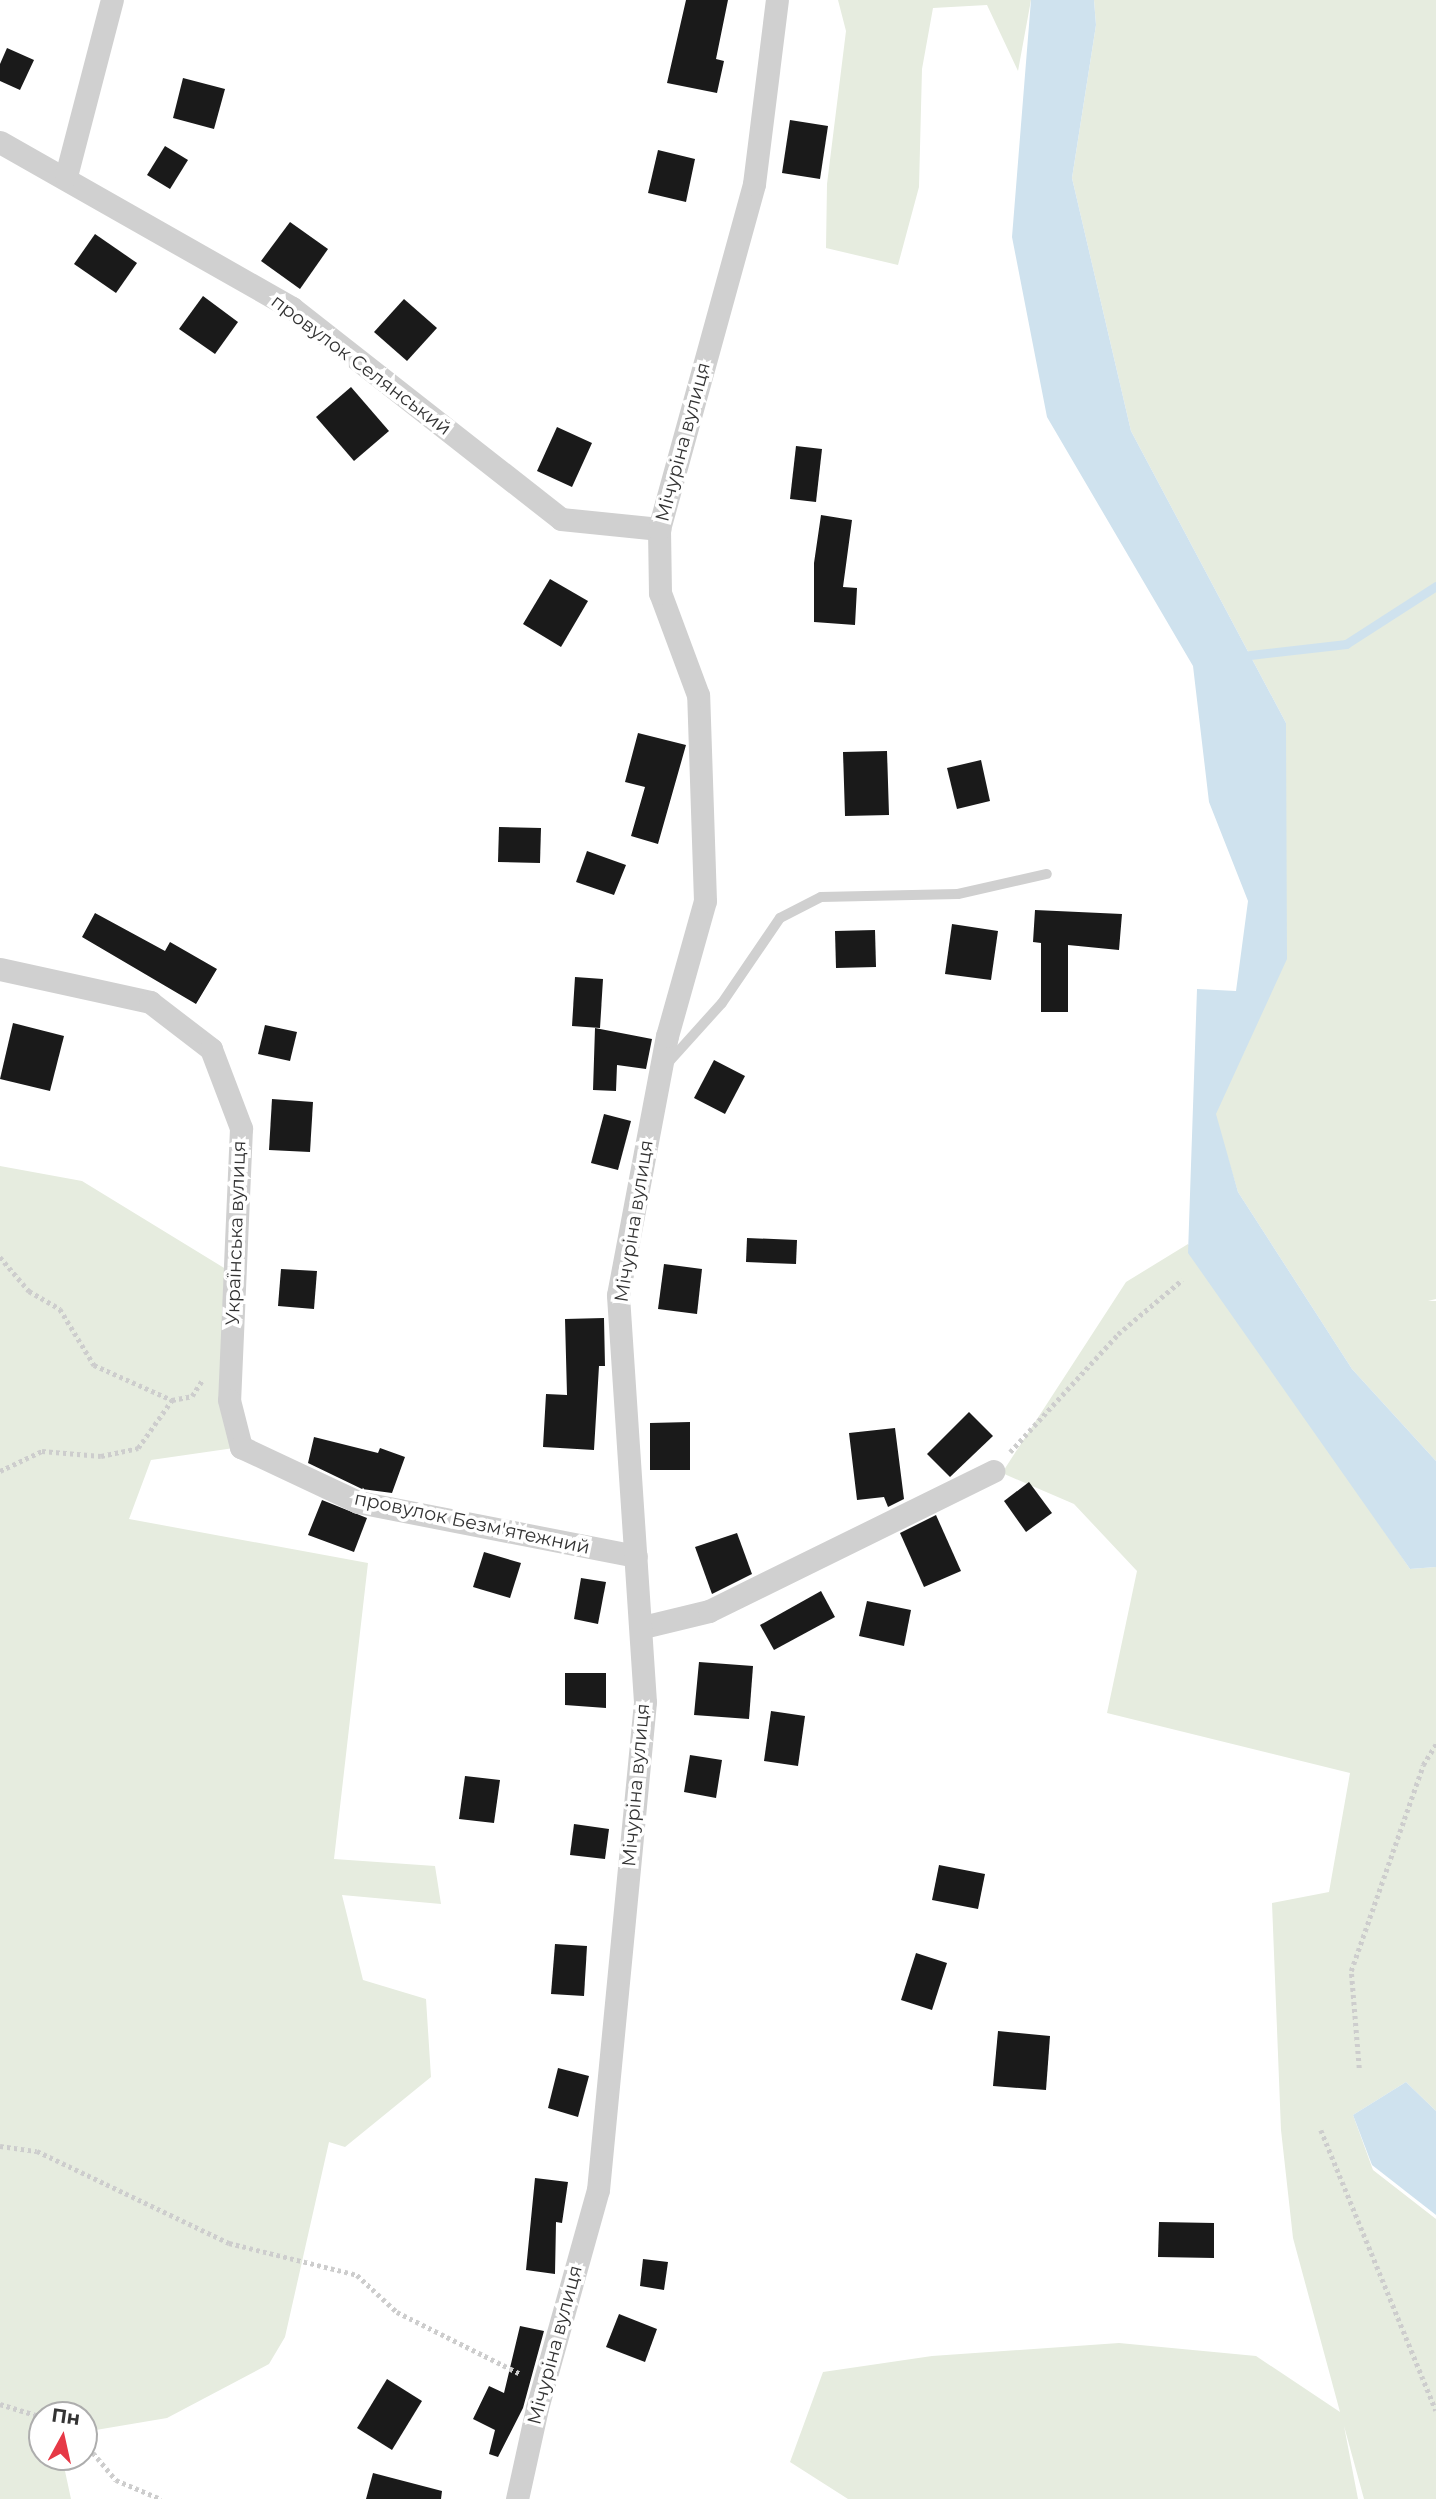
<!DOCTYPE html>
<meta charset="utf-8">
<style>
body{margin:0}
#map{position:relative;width:1436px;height:2499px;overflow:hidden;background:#fff;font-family:Montserrat,sans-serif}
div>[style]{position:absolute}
.green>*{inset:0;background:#e6ecdf}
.water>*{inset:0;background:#cfe2ee}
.stream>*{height:9px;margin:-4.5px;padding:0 4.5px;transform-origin:4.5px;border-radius:4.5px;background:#cfe2ee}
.building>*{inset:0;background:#1a1a1a}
.path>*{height:4.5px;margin-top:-2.25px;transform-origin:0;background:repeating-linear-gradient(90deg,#cdcdcd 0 3.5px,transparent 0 7px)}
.service>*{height:10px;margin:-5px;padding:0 5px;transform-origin:5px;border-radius:5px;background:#d0d0d0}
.minor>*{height:23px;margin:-11.5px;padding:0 11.5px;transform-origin:11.5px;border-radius:11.5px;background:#d0d0d0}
span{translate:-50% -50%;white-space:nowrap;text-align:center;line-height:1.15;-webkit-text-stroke:7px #fff;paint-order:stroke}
.street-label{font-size:19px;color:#333}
.north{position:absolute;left:28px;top:2401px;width:70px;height:70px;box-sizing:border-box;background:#fff;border:2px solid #adadad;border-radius:50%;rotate:8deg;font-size:19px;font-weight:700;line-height:28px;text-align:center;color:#333}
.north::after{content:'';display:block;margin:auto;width:24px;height:32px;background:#e63946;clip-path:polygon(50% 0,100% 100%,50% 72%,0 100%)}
</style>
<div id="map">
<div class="green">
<div style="clip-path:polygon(838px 0,1031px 0,1018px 71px,987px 5px,933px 8px,922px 69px,919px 187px,898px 265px,826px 248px,827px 184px,846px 31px)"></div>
<div style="clip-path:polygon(1094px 0,1436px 0,1436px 1299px,1428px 1301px,1436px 1301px,1436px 1461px,1352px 1369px,1238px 1192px,1213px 1109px,1245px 1050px,1286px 723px,1131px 431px,1072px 178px,1096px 25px)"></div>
<div style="clip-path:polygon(0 1166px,82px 1181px,234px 1274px,241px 1447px,151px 1460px,129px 1519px,368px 1563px,334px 1859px,435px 1866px,441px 1904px,342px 1895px,363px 1980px,426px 1999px,431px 2077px,345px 2147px,329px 2142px,285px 2337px,269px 2364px,167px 2418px,84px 2432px,84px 2415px,42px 2415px,42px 2457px,62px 2457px,71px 2499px,0 2499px)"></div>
<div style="clip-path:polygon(1188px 1244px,1410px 1569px,1436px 1567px,1436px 2111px,1406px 2082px,1353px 2115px,1373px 2170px,1436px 2219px,1436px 2499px,1364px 2499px,1344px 2426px,1358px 2499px,848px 2499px,790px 2462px,823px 2372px,932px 2356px,1119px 2343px,1256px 2356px,1340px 2412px,1293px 2238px,1281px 2130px,1272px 1903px,1329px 1892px,1350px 1773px,1107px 1713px,1137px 1571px,1074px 1504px,1002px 1473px,1126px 1282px)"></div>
</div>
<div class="water">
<div style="clip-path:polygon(1031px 0,1094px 0,1096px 25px,1072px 178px,1131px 431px,1286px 723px,1287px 959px,1216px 1114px,1238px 1192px,1352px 1369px,1436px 1461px,1436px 1567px,1410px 1569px,1188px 1253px,1197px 989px,1236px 991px,1248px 901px,1209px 802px,1193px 666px,1047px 417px,1012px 237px)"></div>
<div style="clip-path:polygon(1406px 2082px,1436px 2111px,1436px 2215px,1372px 2165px,1353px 2115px)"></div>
</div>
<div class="stream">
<div style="left:1250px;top:655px;width:97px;rotate:-6.5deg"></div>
<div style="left:1346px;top:644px;width:107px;rotate:-32.8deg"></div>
</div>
<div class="building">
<div style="clip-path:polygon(686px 0,728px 0,716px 59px,724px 61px,717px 93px,667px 83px)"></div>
<div style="clip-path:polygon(7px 48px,34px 60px,20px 90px,0 81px,0 64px)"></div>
<div style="clip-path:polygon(183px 78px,225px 89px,214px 129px,173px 118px)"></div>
<div style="clip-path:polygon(790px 120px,828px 126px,820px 179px,782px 173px)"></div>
<div style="clip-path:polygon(165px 146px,188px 160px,170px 189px,147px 175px)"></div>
<div style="clip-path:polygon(658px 150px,695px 159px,686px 202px,648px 193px)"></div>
<div style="clip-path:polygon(290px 222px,328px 249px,300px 289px,261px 261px)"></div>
<div style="clip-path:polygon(95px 234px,137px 263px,116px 293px,74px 264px)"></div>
<div style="clip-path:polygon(203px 296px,238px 322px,215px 354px,179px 329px)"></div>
<div style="clip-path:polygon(404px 299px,437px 328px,407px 361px,374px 332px)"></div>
<div style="clip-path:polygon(351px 387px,389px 431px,354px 461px,316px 417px)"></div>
<div style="clip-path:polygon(557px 427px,592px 443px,572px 487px,537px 471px)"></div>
<div style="clip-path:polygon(796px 446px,822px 449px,816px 502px,790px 499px)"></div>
<div style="clip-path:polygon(821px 515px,852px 520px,843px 587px,857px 588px,855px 625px,814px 622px,814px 563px)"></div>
<div style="clip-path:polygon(550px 579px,588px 601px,561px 647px,523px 624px)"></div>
<div style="clip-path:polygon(638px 733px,686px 745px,658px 844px,631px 836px,645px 787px,625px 782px)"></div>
<div style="clip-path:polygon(887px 751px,889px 815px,845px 816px,843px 752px)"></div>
<div style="clip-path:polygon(981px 760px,990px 801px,957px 809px,947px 768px)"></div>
<div style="clip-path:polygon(499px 827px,541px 828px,540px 863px,498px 862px)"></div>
<div style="clip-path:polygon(587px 851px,626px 865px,614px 895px,576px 882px)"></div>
<div style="clip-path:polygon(1035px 910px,1122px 914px,1119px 950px,1068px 945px,1068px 1012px,1041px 1012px,1041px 943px,1033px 942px)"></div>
<div style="clip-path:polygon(95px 913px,165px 951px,170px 942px,217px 969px,196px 1004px,82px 937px)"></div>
<div style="clip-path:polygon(952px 924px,998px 931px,991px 980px,945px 974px)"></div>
<div style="clip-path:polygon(875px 930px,876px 967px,836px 968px,835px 931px)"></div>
<div style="clip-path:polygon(575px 977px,603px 979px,600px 1028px,572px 1026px)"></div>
<div style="clip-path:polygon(13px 1023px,64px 1036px,50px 1091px,0 1079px)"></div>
<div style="clip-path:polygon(265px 1025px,297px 1032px,290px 1061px,258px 1054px)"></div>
<div style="clip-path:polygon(595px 1028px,652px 1039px,646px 1069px,617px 1065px,616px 1091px,593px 1090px)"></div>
<div style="clip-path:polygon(714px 1060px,745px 1076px,725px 1114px,694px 1098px)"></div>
<div style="clip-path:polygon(272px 1099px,313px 1102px,310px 1152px,269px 1150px)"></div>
<div style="clip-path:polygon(604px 1114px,631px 1121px,618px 1170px,591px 1163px)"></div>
<div style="clip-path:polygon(747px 1238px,797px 1240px,796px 1264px,746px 1262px)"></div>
<div style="clip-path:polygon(664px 1264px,702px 1269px,697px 1314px,658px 1309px)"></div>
<div style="clip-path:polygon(281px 1269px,317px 1271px,314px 1309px,278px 1306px)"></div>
<div style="clip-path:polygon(604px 1318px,605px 1366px,599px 1366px,594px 1450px,543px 1447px,546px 1394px,567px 1395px,565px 1319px)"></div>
<div style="clip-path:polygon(969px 1412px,993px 1436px,950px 1477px,927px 1454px)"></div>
<div style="clip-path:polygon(690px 1422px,690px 1470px,650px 1470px,650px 1423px)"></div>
<div style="clip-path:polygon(895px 1428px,904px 1499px,888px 1507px,884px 1497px,857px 1500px,849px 1433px)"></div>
<div style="clip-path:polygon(314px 1437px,378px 1453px,380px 1448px,405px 1457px,392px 1493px,362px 1489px,308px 1463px)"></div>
<div style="clip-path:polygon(1029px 1482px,1052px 1513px,1026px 1532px,1004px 1501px)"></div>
<div style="clip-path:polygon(322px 1500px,367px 1518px,354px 1552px,308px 1535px)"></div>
<div style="clip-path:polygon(936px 1515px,961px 1571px,924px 1587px,900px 1533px)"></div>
<div style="clip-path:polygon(737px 1533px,752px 1574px,712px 1594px,695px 1547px)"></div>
<div style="clip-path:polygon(484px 1552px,521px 1563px,510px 1598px,473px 1587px)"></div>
<div style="clip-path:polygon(581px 1578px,606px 1582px,598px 1624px,574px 1619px)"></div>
<div style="clip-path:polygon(821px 1591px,835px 1617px,774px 1650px,760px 1625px)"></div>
<div style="clip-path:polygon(867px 1601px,911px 1610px,904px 1646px,859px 1636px)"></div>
<div style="clip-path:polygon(699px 1662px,753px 1666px,749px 1719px,694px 1715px)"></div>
<div style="clip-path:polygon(565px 1673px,606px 1673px,606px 1708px,565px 1705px)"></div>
<div style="clip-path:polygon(771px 1711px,805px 1716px,798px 1766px,764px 1761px)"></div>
<div style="clip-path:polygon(690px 1755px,722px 1760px,716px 1798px,684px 1792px)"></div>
<div style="clip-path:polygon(465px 1776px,500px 1780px,494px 1823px,459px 1819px)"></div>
<div style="clip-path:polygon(574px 1824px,609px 1829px,605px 1859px,570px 1855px)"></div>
<div style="clip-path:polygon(939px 1865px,985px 1874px,978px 1909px,932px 1900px)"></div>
<div style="clip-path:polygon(555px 1944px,587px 1946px,584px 1996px,551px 1994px)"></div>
<div style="clip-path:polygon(916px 1953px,947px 1963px,932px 2010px,901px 2000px)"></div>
<div style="clip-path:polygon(998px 2031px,1050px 2036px,1046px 2090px,993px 2086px)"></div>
<div style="clip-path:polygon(558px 2068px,589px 2076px,578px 2117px,548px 2108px)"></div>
<div style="clip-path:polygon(535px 2178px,568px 2182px,562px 2223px,556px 2222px,555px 2274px,526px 2270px)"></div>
<div style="clip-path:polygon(1159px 2222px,1214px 2223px,1214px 2258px,1158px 2257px)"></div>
<div style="clip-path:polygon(643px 2259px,668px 2262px,664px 2290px,640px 2286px)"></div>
<div style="clip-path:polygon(619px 2314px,657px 2329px,645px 2362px,606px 2347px)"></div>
<div style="clip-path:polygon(520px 2326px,544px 2331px,523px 2408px,498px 2457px,489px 2454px,495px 2430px,473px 2419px,489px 2386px,504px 2393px)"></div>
<div style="clip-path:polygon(387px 2379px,422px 2401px,392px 2450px,357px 2428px)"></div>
<div style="clip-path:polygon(373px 2473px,442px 2491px,441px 2499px,366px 2499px)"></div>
</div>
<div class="path">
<div style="left:0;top:1257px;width:45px;rotate:49.5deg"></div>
<div style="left:29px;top:1291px;width:36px;rotate:30deg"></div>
<div style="left:60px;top:1309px;width:66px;rotate:58.7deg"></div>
<div style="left:94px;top:1365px;width:85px;rotate:24.2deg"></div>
<div style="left:172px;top:1400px;width:20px;rotate:-11deg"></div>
<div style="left:192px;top:1396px;width:20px;rotate:-57deg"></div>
<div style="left:1010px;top:1452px;width:160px;rotate:-47.5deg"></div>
<div style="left:1118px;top:1334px;width:84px;rotate:-40.2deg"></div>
<div style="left:0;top:1471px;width:47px;rotate:-25.5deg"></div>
<div style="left:42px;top:1451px;width:59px;rotate:4.8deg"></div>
<div style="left:101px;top:1456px;width:38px;rotate:-12deg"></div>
<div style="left:138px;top:1448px;width:59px;rotate:-54.7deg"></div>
<div style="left:1359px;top:2068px;width:97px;rotate:-94.7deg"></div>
<div style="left:1351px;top:1971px;width:218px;rotate:-70.7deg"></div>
<div style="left:1423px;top:1765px;width:25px;rotate:-58deg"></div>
<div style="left:1321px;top:2130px;width:303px;rotate:67.7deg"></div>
<div style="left:0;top:2146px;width:37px;rotate:8deg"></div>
<div style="left:37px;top:2151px;width:213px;rotate:25.6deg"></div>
<div style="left:229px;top:2243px;width:132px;rotate:14deg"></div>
<div style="left:357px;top:2275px;width:54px;rotate:42.8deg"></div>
<div style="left:397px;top:2312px;width:139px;rotate:26.6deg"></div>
<div style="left:0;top:2404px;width:44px;rotate:17.2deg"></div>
<div style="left:84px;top:2442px;width:50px;rotate:49.9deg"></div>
<div style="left:116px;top:2480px;width:49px;rotate:22.9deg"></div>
</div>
<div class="service">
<div style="left:667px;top:1064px;width:82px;rotate:-48deg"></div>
<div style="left:722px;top:1003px;width:103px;rotate:-55.7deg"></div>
<div style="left:780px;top:918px;width:46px;rotate:-27.1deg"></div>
<div style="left:821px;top:897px;width:137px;rotate:-1.3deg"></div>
<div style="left:958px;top:894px;width:91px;rotate:-12.7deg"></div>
</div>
<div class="minor">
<div style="left:0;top:142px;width:336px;rotate:29.6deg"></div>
<div style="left:292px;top:308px;width:342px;rotate:38.1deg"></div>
<div style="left:561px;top:519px;width:99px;rotate:5.8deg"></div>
<div style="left:66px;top:176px;width:182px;rotate:-75.4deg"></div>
<div style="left:0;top:969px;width:154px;rotate:12.4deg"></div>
<div style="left:150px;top:1002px;width:77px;rotate:37.6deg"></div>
<div style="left:211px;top:1049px;width:85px;rotate:69.2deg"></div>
<div style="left:241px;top:1128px;width:272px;rotate:92.5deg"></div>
<div style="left:229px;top:1400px;width:49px;rotate:75.7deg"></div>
<div style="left:241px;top:1447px;width:129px;rotate:25.2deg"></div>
<div style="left:358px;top:1502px;width:283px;rotate:11deg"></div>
<div style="left:643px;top:1627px;width:68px;rotate:-13.6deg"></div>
<div style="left:709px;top:1611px;width:317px;rotate:-26.2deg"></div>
<div style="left:517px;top:2499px;width:93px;rotate:-77.6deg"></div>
<div style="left:537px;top:2408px;width:226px;rotate:-74.4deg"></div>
<div style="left:598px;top:2190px;width:490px;rotate:-84.5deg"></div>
<div style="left:645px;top:1702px;width:408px;rotate:-93.8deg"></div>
<div style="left:618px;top:1295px;width:264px;rotate:-79.3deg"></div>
<div style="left:667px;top:1036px;width:140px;rotate:-74.3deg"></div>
<div style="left:705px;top:901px;width:206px;rotate:-91.9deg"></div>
<div style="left:698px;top:695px;width:109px;rotate:-110.4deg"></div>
<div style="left:660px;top:593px;width:64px;rotate:-90.9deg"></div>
<div style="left:659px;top:529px;width:358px;rotate:-74.6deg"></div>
<div style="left:754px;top:184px;width:185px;rotate:-82.9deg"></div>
</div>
<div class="street-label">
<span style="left:361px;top:365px;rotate:37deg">провулок Селянський</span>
<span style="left:683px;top:442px;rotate:-75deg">Мічуріна вулиця</span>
<span style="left:634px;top:1221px;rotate:-81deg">Мічуріна вулиця</span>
<span style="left:236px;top:1233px;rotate:-88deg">Українська вулиця</span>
<span style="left:472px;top:1523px;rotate:12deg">провулок Безм'ятежний</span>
<span style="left:636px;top:1785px;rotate:-85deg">Мічуріна вулиця</span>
<span style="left:555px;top:2345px;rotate:-75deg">Мічуріна вулиця</span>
</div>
<div class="north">Пн</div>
</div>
